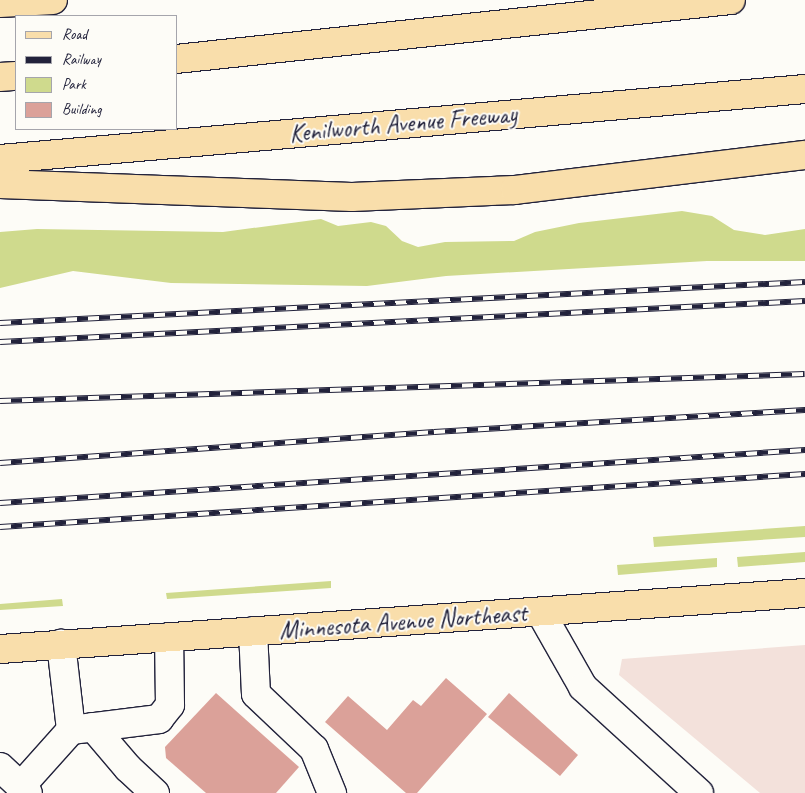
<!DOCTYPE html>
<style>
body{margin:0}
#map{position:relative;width:805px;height:793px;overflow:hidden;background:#fdfcf7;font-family:Caveat,sans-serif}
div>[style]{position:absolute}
.built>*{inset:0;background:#f3e1db}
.green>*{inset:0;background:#cfda8d}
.building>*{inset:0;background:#dba199}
.roads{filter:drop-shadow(1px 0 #22223b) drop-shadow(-1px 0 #22223b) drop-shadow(0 1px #22223b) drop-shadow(0 -1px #22223b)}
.minor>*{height:28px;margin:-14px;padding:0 14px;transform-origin:14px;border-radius:14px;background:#fdfcf7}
.major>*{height:28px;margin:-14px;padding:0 14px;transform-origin:14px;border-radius:14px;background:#f9deab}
.highway>*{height:28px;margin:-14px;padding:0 14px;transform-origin:14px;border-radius:14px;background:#f9deab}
.rail>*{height:5.5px;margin-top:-2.75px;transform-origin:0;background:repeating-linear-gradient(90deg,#fdfcf7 0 11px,#22223b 0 22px);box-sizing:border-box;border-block:1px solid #22223b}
span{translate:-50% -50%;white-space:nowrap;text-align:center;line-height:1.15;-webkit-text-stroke:4px #fdfcf7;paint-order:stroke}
.street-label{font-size:25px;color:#22223b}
.legend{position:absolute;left:15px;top:15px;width:162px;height:115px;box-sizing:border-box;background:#fdfcf7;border:1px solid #a5a5ac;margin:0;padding:6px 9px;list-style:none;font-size:15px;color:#22223b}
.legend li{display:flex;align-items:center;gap:10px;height:25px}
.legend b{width:25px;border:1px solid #a5a5ac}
</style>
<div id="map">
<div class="built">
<div style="clip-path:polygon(805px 645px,805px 793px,760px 793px,619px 675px,622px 659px)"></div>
</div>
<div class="green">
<div style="clip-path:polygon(682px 211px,712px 216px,734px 230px,765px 235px,805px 229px,805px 261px,707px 261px,446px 276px,367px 286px,171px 283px,73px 271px,0 288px,0 232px,37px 229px,223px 232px,321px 219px,338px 226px,371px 222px,386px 226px,402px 241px,418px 247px,445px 242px,514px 241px,535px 232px,579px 223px)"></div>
<div style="clip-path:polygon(805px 526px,805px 537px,654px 547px,653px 537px)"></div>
<div style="clip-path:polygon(805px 552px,805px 562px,738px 567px,737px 557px)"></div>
<div style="clip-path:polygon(717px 558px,717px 567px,618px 575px,617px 565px)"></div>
<div style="clip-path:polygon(331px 581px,331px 588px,167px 599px,166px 593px)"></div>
<div style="clip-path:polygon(62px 599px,63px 606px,0 610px,0 604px)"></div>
</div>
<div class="building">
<div style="clip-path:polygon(446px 678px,487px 714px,417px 793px,406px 793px,325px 722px,348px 696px,387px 730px,413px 700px,421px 706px)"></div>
<div style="clip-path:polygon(216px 693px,299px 767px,276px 793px,206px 793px,166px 758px,165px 747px)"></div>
<div style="clip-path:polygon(509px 693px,578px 755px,560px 776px,488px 717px)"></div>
</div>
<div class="roads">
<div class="minor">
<div style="left:541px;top:613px;width:85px;rotate:60.4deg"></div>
<div style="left:583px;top:687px;width:157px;rotate:42.4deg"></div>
<div style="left:253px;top:631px;width:63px;rotate:87.3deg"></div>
<div style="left:256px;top:694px;width:80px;rotate:43.5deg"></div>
<div style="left:314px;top:749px;width:48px;rotate:67.8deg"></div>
<div style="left:93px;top:727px;width:54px;rotate:49.5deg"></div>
<div style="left:128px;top:768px;width:37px;rotate:43deg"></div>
<div style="left:71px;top:730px;width:89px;rotate:-7.1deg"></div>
<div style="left:159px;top:719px;width:18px;rotate:-52deg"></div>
<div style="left:170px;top:705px;width:68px;rotate:-90.8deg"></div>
<div style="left:0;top:767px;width:38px;rotate:43deg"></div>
<div style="left:21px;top:786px;width:75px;rotate:-48.2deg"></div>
<div style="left:71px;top:730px;width:87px;rotate:-96.6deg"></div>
</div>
<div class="major">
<div style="left:0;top:3px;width:53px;rotate:-3.2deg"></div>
<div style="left:0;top:649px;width:807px;rotate:-3.98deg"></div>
</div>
<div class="highway">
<div style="left:176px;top:59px;width:558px;rotate:-6.07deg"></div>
<div style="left:0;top:77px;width:16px;rotate:-4deg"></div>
<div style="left:0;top:159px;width:808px;rotate:-4.97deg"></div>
<div style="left:0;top:184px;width:352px;rotate:2.1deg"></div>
<div style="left:352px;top:197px;width:163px;rotate:-2.5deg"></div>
<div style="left:515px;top:190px;width:292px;rotate:-6.9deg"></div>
</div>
</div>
<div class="rail">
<div style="left:0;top:323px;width:806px;rotate:-2.92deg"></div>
<div style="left:0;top:342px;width:806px;rotate:-2.92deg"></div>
<div style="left:0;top:401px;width:805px;rotate:-1.92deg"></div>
<div style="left:0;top:463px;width:435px;rotate:-4.1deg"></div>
<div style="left:434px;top:432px;width:372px;rotate:-3.4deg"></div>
<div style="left:0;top:503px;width:807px;rotate:-3.77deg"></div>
<div style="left:0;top:527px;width:807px;rotate:-3.77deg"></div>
</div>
<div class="street-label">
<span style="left:403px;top:124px;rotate:-5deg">Kenilworth Avenue Freeway</span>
<span style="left:403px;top:622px;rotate:-4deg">Minnesota Avenue Northeast</span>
</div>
<ul class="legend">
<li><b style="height:6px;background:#f9deab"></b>Road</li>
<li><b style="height:6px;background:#22223b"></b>Railway</li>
<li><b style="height:14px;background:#cfda8d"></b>Park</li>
<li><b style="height:14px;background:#dba199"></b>Building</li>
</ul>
</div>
